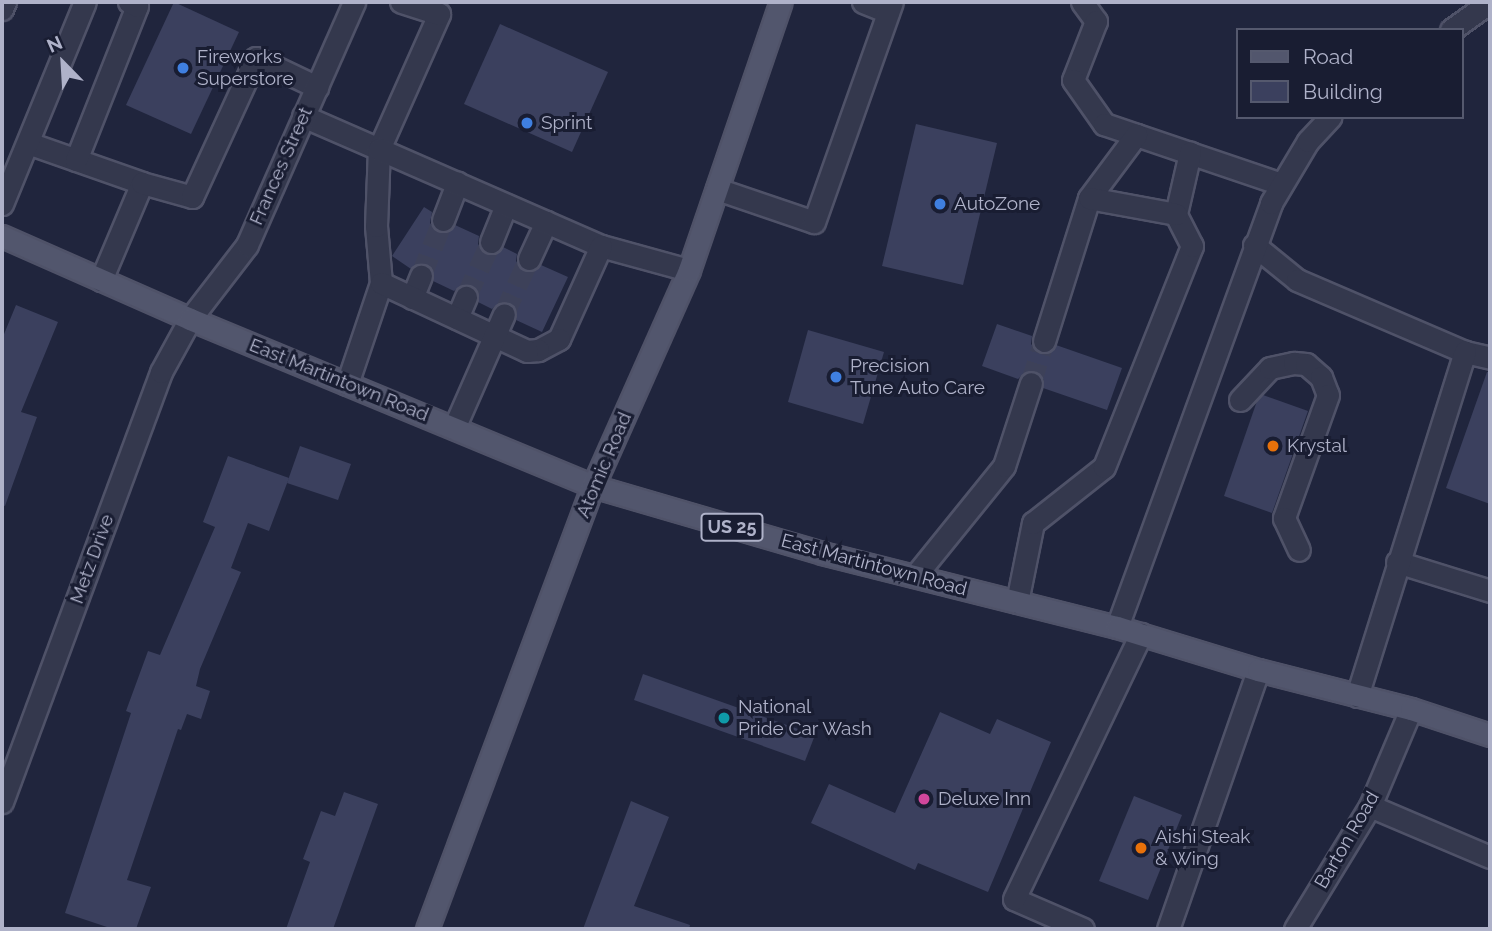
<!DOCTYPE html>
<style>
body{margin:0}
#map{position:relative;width:1492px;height:931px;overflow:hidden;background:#20253d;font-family:Raleway,sans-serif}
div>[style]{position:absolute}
.building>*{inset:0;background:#3b405e}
.minor-tunnel>*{height:21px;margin-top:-10.5px;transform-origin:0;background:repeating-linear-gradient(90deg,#3d4159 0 21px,transparent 0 31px)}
.roads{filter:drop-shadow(2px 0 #4f5268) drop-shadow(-2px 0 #4f5268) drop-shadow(0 2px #4f5268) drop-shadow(0 -2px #4f5268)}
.minor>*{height:21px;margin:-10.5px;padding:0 10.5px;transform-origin:10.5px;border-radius:10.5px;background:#34384d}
.major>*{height:21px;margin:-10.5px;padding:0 10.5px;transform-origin:10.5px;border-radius:10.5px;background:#52566d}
.dots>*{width:19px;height:19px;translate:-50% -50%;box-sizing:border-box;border:4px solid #191d32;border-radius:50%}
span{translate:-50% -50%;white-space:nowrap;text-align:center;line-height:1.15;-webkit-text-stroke:6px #191d32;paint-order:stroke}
.shield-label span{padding:2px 5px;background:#191d32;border:2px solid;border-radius:5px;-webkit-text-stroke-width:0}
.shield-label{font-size:18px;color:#afb2c9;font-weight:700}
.poi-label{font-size:19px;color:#afb2c9}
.left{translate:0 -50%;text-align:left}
.street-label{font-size:19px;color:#afb2c9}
.frame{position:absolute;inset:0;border:4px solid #afb2c9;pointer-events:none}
.legend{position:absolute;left:1236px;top:28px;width:228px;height:91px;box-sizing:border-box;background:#191d32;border:2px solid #55596e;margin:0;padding:9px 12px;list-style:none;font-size:21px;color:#afb2c9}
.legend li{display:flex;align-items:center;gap:14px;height:35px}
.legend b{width:35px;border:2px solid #55596e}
.north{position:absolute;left:28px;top:28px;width:70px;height:70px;-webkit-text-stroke:5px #191d32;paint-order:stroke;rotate:336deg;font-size:19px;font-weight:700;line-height:28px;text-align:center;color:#afb2c9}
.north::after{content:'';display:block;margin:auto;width:24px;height:32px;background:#afb2c9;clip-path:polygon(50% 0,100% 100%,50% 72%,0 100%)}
</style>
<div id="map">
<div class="building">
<div style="clip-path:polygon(174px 2px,239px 32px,191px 134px,126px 105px)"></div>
<div style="clip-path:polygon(500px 24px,608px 72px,572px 152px,464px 104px)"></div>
<div style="clip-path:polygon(916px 124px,997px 143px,963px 285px,882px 266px)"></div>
<div style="clip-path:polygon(424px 207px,432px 212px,430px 223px,438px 232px,446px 233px,455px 225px,479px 236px,478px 244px,485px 254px,493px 255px,503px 247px,517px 254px,516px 261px,523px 271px,531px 272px,541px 265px,568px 277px,542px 332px,516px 320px,517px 312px,510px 302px,502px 301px,492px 309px,478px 302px,479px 295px,472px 285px,464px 284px,454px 291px,433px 281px,434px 274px,427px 264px,419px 263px,411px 269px,392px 256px)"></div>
<div style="clip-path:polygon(16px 305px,58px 322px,21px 412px,37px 417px,5px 506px,2px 505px,2px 339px)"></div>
<div style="clip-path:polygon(997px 324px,1032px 336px,1031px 344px,1039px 353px,1047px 354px,1056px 345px,1122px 368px,1107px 410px,1043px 388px,1044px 380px,1036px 371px,1028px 370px,1018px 379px,982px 366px)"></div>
<div style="clip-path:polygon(808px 330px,884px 352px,863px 424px,788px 402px)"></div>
<div style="clip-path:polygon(1487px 372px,1490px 372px,1490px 504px,1446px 488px)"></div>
<div style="clip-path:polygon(1263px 395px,1308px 411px,1272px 513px,1224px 496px,1257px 401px)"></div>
<div style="clip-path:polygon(300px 446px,351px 464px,338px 500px,287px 483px)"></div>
<div style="clip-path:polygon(228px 456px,289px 478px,269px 531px,248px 523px,231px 568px,241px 572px,200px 669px,196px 686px,210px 691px,201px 719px,187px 714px,181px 730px,178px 729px,127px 880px,151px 887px,136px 929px,113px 929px,65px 913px,131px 713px,126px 711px,148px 651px,160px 655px,215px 527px,203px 522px)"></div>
<div style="clip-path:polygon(643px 674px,815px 735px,805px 761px,634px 700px)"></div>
<div style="clip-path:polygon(940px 712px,990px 734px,997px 719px,1051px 742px,988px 892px,918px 863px,915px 870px,811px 823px,829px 784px,895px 813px)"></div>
<div style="clip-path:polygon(344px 792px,378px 804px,333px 929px,286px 929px,310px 862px,303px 859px,321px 811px,335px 816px)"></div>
<div style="clip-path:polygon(1134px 796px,1182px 815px,1148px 900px,1099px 881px)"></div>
<div style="clip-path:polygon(631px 801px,669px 817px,634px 906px,690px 925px,689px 929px,583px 929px)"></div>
</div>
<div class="minor-tunnel">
<div style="left:421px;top:276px;width:60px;rotate:-68.6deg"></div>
<div style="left:466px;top:297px;width:60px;rotate:-65.6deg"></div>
<div style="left:504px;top:314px;width:60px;rotate:-65.6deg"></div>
<div style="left:1031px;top:383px;width:44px;rotate:-72.8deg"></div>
</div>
<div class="roads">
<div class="minor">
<div style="left:863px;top:2px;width:27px;rotate:22deg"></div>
<div style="left:1082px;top:2px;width:24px;rotate:54deg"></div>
<div style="left:1096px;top:21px;width:63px;rotate:111.3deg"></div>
<div style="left:1073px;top:80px;width:54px;rotate:54.8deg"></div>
<div style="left:1104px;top:124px;width:187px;rotate:18.7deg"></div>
<div style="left:2px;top:9px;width:8px;rotate:-67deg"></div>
<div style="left:1451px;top:30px;width:48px;rotate:-35.7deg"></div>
<div style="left:303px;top:116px;width:83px;rotate:23.5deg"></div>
<div style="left:379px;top:149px;width:148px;rotate:-66deg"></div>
<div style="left:439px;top:14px;width:40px;rotate:-162deg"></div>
<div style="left:28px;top:143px;width:121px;rotate:19.3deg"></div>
<div style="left:76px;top:160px;width:166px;rotate:-68.4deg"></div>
<div style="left:137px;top:6px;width:9px;rotate:-153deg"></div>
<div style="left:717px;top:189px;width:102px;rotate:18.8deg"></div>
<div style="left:814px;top:222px;width:233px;rotate:-70.5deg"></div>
<div style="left:2px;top:204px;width:218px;rotate:-67.7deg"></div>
<div style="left:1176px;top:214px;width:63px;rotate:-77.1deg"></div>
<div style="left:443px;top:220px;width:40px;rotate:-69deg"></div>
<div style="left:491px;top:242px;width:40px;rotate:-68deg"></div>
<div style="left:1254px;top:245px;width:55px;rotate:39.1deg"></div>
<div style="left:1297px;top:280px;width:183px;rotate:23.2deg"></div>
<div style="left:1465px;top:352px;width:26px;rotate:13deg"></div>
<div style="left:601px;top:246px;width:91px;rotate:15.3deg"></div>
<div style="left:529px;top:259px;width:41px;rotate:-65.3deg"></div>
<div style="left:101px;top:280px;width:105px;rotate:-67.1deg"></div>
<div style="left:142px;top:183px;width:52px;rotate:15.6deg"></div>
<div style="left:192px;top:197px;width:153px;rotate:-65.3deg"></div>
<div style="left:256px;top:58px;width:68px;rotate:25.4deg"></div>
<div style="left:412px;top:298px;width:24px;rotate:-68deg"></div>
<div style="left:457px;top:318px;width:23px;rotate:-67deg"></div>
<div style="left:1044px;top:341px;width:150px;rotate:-72.5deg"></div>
<div style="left:1089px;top:198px;width:79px;rotate:-53.3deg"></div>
<div style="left:347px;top:384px;width:107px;rotate:-71.4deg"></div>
<div style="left:381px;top:283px;width:57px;rotate:-95deg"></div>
<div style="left:376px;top:226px;width:77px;rotate:-87.8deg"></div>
<div style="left:379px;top:149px;width:242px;rotate:23.6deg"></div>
<div style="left:601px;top:246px;width:102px;rotate:114.3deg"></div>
<div style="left:559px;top:339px;width:24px;rotate:152deg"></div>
<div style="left:538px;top:350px;width:11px;rotate:175deg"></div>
<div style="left:527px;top:351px;width:161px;rotate:-155deg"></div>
<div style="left:1240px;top:400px;width:44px;rotate:-46.8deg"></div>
<div style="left:1270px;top:368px;width:25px;rotate:-12deg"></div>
<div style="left:1294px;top:363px;width:12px;rotate:5deg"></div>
<div style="left:1306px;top:364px;width:20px;rotate:41deg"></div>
<div style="left:1321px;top:377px;width:19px;rotate:69deg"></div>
<div style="left:1328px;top:395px;width:131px;rotate:109.7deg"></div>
<div style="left:1284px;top:518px;width:35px;rotate:65deg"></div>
<div style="left:454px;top:428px;width:124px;rotate:-66.3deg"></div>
<div style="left:1397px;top:562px;width:97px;rotate:17.3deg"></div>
<div style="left:915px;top:576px;width:141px;rotate:-51deg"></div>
<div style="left:1004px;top:466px;width:87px;rotate:-72deg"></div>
<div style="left:1017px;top:602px;width:81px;rotate:-78.6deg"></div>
<div style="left:1033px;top:523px;width:90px;rotate:-38.3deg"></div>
<div style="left:1104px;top:467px;width:238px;rotate:-68.3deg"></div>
<div style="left:1192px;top:246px;width:36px;rotate:-117deg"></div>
<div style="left:1176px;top:214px;width:88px;rotate:-169.6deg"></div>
<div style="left:1117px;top:627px;width:451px;rotate:-70deg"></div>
<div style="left:1271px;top:203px;width:72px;rotate:-59.2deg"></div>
<div style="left:1308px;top:141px;width:33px;rotate:-47deg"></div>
<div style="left:1357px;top:696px;width:361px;rotate:-72.6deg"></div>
<div style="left:2px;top:802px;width:458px;rotate:-69.7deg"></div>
<div style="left:161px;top:372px;width:60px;rotate:-61.3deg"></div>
<div style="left:190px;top:319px;width:93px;rotate:-52.4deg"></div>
<div style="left:247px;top:245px;width:266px;rotate:-66.2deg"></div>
<div style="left:1370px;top:806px;width:130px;rotate:23deg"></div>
<div style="left:1083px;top:929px;width:75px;rotate:-156.5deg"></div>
<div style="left:1014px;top:899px;width:294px;rotate:-64.4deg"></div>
<div style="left:1168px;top:929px;width:274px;rotate:-70.8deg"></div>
<div style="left:1295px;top:929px;width:144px;rotate:-58.6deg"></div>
<div style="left:1370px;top:806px;width:105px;rotate:-67.1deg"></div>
</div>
<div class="major">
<div style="left:2px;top:236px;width:206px;rotate:23.8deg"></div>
<div style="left:190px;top:319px;width:436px;rotate:22.5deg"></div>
<div style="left:593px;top:486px;width:239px;rotate:16.3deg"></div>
<div style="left:822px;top:553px;width:304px;rotate:14.1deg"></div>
<div style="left:1117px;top:627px;width:147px;rotate:17deg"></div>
<div style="left:1258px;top:670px;width:158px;rotate:14.3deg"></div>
<div style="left:1411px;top:709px;width:83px;rotate:18.2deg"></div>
<div style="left:427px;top:929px;width:473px;rotate:-69.5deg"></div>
<div style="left:593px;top:486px;width:236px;rotate:-66deg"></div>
<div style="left:689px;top:270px;width:283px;rotate:-71.1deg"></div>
</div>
</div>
<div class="dots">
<div style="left:183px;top:68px;background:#3f7fe0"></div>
<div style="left:527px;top:123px;background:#3f7fe0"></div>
<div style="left:940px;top:204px;background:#3f7fe0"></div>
<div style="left:836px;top:377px;background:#3f7fe0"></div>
<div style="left:1273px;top:446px;background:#e8710a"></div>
<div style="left:724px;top:718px;background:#0f9aa8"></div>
<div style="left:924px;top:799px;background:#d1479c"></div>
<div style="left:1141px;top:848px;background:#e8710a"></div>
</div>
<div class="shield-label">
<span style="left:732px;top:527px">US 25</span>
</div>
<div class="poi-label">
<span class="left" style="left:197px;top:68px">Fireworks<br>Superstore</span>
<span class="left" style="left:541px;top:123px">Sprint</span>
<span class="left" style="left:954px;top:204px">AutoZone</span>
<span class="left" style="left:850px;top:377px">Precision<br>Tune Auto Care</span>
<span class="left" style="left:1287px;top:446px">Krystal</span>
<span class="left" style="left:738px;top:718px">National<br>Pride Car Wash</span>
<span class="left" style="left:938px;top:799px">Deluxe Inn</span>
<span class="left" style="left:1155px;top:848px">Aishi Steak<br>&amp; Wing</span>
</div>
<div class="street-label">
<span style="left:281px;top:166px;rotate:-66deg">Frances Street</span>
<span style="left:339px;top:380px;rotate:22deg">East Martintown Road</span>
<span style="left:604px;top:465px;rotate:-67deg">Atomic Road</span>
<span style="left:92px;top:559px;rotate:-70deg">Metz Drive</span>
<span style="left:874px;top:565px;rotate:15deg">East Martintown Road</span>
<span style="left:1347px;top:840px;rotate:-60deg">Barton Road</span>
</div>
<div class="frame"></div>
<ul class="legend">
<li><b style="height:9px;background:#52566d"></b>Road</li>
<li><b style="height:19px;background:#3b405e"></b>Building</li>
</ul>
<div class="north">N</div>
</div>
